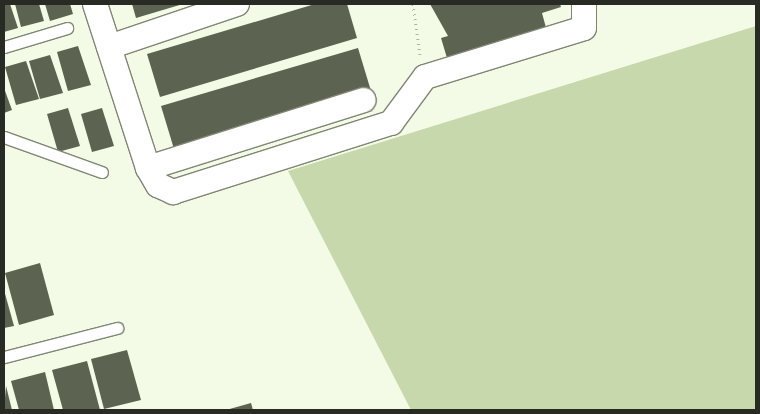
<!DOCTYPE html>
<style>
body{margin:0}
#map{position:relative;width:760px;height:414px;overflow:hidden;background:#f3fbe6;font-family:"Source Sans 3",sans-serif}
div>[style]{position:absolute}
.green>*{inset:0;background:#c7d8ac}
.building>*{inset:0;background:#5c6351}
.path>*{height:3px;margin-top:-1.5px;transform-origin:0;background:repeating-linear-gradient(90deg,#adb4a3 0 1px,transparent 0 5px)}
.roads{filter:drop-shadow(1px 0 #7f8774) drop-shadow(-1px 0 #7f8774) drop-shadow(0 1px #7f8774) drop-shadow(0 -1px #7f8774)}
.lane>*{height:11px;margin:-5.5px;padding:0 5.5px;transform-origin:5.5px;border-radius:5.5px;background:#fff}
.street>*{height:24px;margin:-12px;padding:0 12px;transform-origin:12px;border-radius:12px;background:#fff}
span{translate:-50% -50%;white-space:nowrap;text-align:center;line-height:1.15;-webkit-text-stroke:5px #fff;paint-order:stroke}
.frame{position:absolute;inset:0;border:5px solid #282b24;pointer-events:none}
</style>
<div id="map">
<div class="green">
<div style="clip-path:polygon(756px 26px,756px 410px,411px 410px,288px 171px)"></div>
</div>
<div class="building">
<div style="clip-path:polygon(4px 4px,10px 4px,18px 28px,4px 32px)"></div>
<div style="clip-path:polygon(15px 4px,39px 4px,44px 21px,21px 27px)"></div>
<div style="clip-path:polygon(45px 4px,70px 4px,73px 14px,50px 21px)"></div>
<div style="clip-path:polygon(132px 4px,183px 4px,136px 18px)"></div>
<div style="clip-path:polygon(315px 4px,347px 4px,357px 38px,160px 97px,147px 54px)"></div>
<div style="clip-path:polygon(430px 4px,560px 4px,561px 7px,542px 13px,548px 35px,447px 58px,441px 38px,448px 36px)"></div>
<div style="clip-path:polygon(78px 46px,91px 85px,68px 91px,57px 52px)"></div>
<div style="clip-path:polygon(358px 48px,371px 91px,174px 149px,161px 106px)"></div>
<div style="clip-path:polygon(50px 55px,63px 93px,40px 99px,29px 61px)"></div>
<div style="clip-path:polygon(26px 61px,39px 99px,16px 105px,5px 67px)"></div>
<div style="clip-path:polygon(4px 88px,12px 110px,4px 113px)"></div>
<div style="clip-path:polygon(68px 108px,80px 146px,58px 152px,47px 114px)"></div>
<div style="clip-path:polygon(102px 108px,114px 146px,92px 152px,81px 114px)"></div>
<div style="clip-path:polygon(40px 263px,54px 315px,19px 325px,5px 273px)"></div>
<div style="clip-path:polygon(4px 290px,14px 326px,4px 328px)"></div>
<div style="clip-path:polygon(127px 350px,141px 400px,104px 409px,91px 359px)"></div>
<div style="clip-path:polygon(87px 361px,100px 410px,63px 410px,52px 370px)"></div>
<div style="clip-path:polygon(45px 372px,54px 410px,19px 410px,11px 381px)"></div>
<div style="clip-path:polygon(6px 386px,12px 410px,4px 410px)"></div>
<div style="clip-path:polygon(251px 403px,253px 410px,226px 410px)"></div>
</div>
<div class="path">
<div style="left:413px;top:4px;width:51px;rotate:82.2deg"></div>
</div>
<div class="roads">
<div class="lane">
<div style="left:4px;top:47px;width:66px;rotate:-16.8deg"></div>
<div style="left:4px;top:137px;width:104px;rotate:19.7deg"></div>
<div style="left:4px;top:357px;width:117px;rotate:-14.4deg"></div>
</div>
<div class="street">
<div style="left:95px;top:4px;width:172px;rotate:72.1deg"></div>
<div style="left:148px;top:168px;width:20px;rotate:60deg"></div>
<div style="left:158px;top:185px;width:17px;rotate:25deg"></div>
<div style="left:173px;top:192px;width:229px;rotate:-17.6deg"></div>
<div style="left:391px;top:123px;width:57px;rotate:-53.5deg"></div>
<div style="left:425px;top:77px;width:166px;rotate:-17.1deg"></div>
<div style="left:584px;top:28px;width:24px;rotate:-90deg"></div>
<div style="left:109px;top:47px;width:135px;rotate:-18.6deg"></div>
<div style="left:148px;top:168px;width:226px;rotate:-17.5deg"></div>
</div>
</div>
<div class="frame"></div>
</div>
